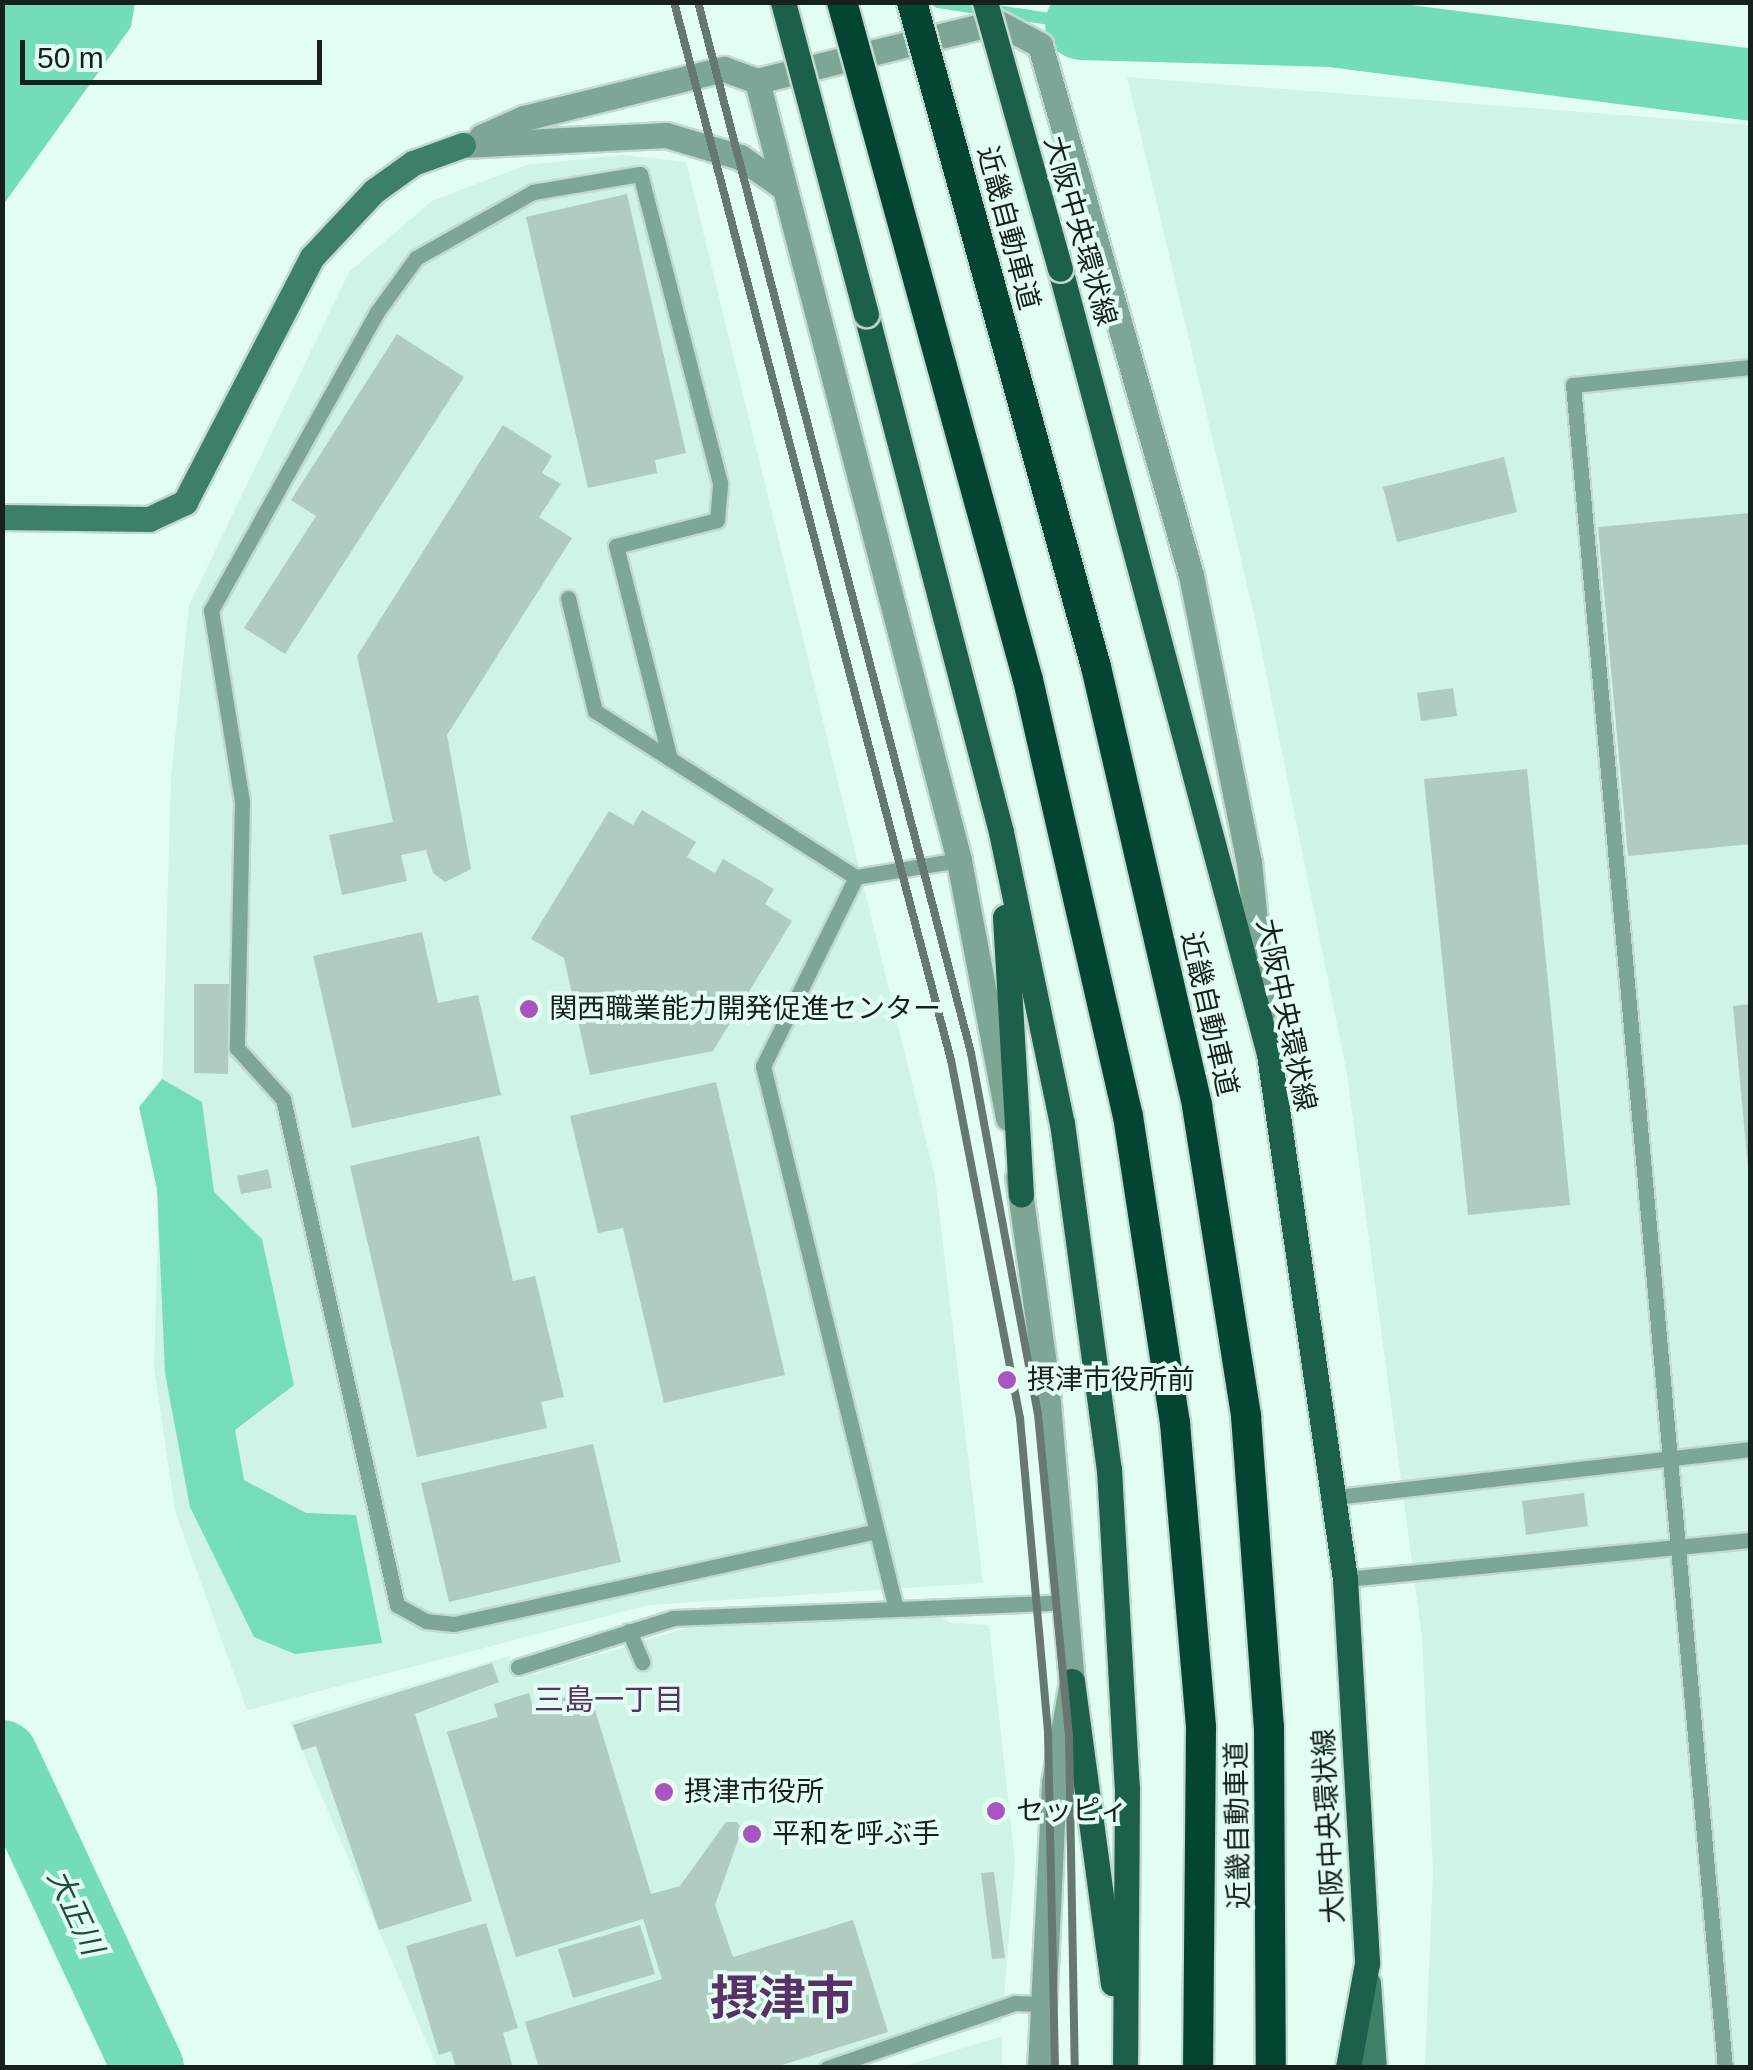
<!DOCTYPE html>
<meta charset="utf-8">
<style>
body{margin:0}
#map{position:relative;width:1753px;height:2070px;overflow:hidden;background:#e2fef2;font-family:Arial,"Noto Sans JP",sans-serif}
div>[style]{position:absolute}
.built>*{inset:0;background:#cff3e4}
.forest>*{inset:0;background:#75ddb8}
.water>*{inset:0;background:#74dcb7}
.stream>*{height:12px;margin:-6px;padding:0 6px;transform-origin:6px;border-radius:6px;background:#74dcb7}
.river>*{height:72px;margin:-36px;padding:0 36px;transform-origin:36px;border-radius:36px;background:#74dcb7}
.building>*{inset:0;background:#b0cbbf}
.roads{filter:drop-shadow(2px 0 #c1dad0) drop-shadow(-2px 0 #c1dad0) drop-shadow(0 2px #c1dad0) drop-shadow(0 -2px #c1dad0)}
.lane>*{height:15px;margin:-7.5px;padding:0 7.5px;transform-origin:7.5px;border-radius:7.5px;background:#7da695}
.street>*{height:25px;margin:-12.5px;padding:0 12.5px;transform-origin:12.5px;border-radius:12.5px;background:#7da695}
.secondary>*{height:25px;margin:-12.5px;padding:0 12.5px;transform-origin:12.5px;border-radius:12.5px;background:#3e7f68}
.primary>*{height:25px;margin:-12.5px;padding:0 12.5px;transform-origin:12.5px;border-radius:12.5px;background:#1c5f4a}
.rail>*{height:8px;margin:-4px;padding:0 4px;transform-origin:4px;border-radius:4px;background:#677871}
.bridges{filter:drop-shadow(2px 0 #c1dad0) drop-shadow(-2px 0 #c1dad0) drop-shadow(0 2px #c1dad0) drop-shadow(0 -2px #c1dad0)}
.primary-bridge>*{height:25px;margin:-12.5px;padding:0 12.5px;transform-origin:12.5px;border-radius:12.5px;background:#1c5f4a}
.highway-bridge>*{height:30px;margin:-15px;padding:0 15px;transform-origin:15px;border-radius:15px;background:#044432}
.dots>*{width:28px;height:28px;translate:-50% -50%;box-sizing:border-box;border:5px solid #e2fef2;border-radius:50%}
span{translate:-50% -50%;white-space:nowrap;text-align:center;line-height:1.15;-webkit-text-stroke:8px #e2fef2;paint-order:stroke}
.street-label{font-size:28px;color:#16201c}
.poi-label{font-size:28px;color:#16201c}
.left{translate:0 -50%;text-align:left}
.neighbourhood-label{font-size:30px;color:#5a3167}
.water-label{font-size:30px;color:#1e4b3b;font-style:italic}
.town-label{font-size:48px;color:#5a3167;font-weight:700}
.frame{position:absolute;inset:0;border:5px solid #16201c;pointer-events:none}
.scale{position:absolute;left:20px;top:40px;width:302px;height:45px;box-sizing:border-box;border:5px solid #16201c;border-top:0;padding-left:12px;font-size:30px;line-height:35px;white-space:nowrap;color:#16201c;-webkit-text-stroke:8px #e2fef2;paint-order:stroke}
</style>
<div id="map">
<div class="built">
<div style="clip-path:polygon(1127px 77px,1750px 125px,1750px 2067px,1425px 2067px,1433px 1872px,1422px 1637px,1347px 1074px,1256px 623px)"></div>
<div style="clip-path:polygon(622px 155px,686px 162px,935px 1177px,983px 1583px,649px 1605px,247px 1710px,175px 1511px,154px 1367px,171px 777px,189px 605px,349px 272px,432px 201px,526px 165px)"></div>
<div style="clip-path:polygon(931px 1612px,951px 1623px,989px 1625px,1015px 1862px,1002px 2022px,829px 2067px,437px 2067px,290px 1722px,509px 1656px,518px 1679px,687px 1628px)"></div>
<div style="clip-path:polygon(1002px 2036px,1002px 2067px,902px 2067px)"></div>
</div>
<div class="forest">
<div style="clip-path:polygon(162px 1079px,202px 1102px,214px 1192px,262px 1239px,294px 1385px,235px 1430px,244px 1480px,306px 1513px,356px 1515px,382px 1643px,295px 1654px,254px 1637px,190px 1507px,165px 1373px,157px 1189px,139px 1107px)"></div>
</div>
<div class="water">
<div style="clip-path:polygon(3px 2px,135px 3px,131px 27px,3px 205px)"></div>
</div>
<div class="stream">
<div style="left:938px;top:2px;width:145px;rotate:8.7deg"></div>
</div>
<div class="river">
<div style="left:1081px;top:24px;width:250px;rotate:1.6deg"></div>
<div style="left:1331px;top:31px;width:422px;rotate:7.3deg"></div>
<div style="left:2px;top:1756px;width:344px;rotate:64.9deg"></div>
</div>
<div class="building">
<div style="clip-path:polygon(627px 194px,686px 453px,655px 460px,657px 473px,588px 488px,526px 217px)"></div>
<div style="clip-path:polygon(397px 334px,464px 377px,285px 654px,244px 628px,316px 516px,291px 500px)"></div>
<div style="clip-path:polygon(503px 425px,552px 456px,542px 473px,561px 484px,539px 517px,572px 538px,447px 735px,471px 869px,445px 882px,433px 873px,426px 850px,401px 855px,407px 881px,342px 895px,329px 835px,393px 822px,357px 656px)"></div>
<div style="clip-path:polygon(1504px 457px,1517px 512px,1397px 542px,1383px 487px)"></div>
<div style="clip-path:polygon(1750px 513px,1750px 844px,1628px 856px,1598px 527px)"></div>
<div style="clip-path:polygon(1453px 688px,1457px 716px,1421px 721px,1417px 693px)"></div>
<div style="clip-path:polygon(1527px 769px,1570px 1205px,1468px 1215px,1424px 779px)"></div>
<div style="clip-path:polygon(642px 810px,696px 842px,687px 857px,715px 873px,723px 859px,774px 889px,765px 904px,792px 921px,713px 1051px,590px 1075px,564px 958px,531px 939px,609px 811px,633px 825px)"></div>
<div style="clip-path:polygon(422px 932px,438px 1003px,478px 995px,501px 1095px,352px 1128px,313px 956px)"></div>
<div style="clip-path:polygon(194px 984px,229px 984px,228px 1074px,194px 1073px)"></div>
<div style="clip-path:polygon(1750px 1004px,1750px 1167px,1748px 1167px,1733px 1006px)"></div>
<div style="clip-path:polygon(716px 1082px,785px 1375px,664px 1403px,623px 1228px,598px 1233px,570px 1116px)"></div>
<div style="clip-path:polygon(479px 1136px,513px 1281px,535px 1276px,564px 1397px,541px 1402px,547px 1428px,417px 1457px,350px 1166px)"></div>
<div style="clip-path:polygon(268px 1169px,272px 1188px,241px 1194px,237px 1176px)"></div>
<div style="clip-path:polygon(593px 1444px,621px 1562px,449px 1602px,421px 1483px)"></div>
<div style="clip-path:polygon(1584px 1493px,1588px 1526px,1526px 1535px,1522px 1501px)"></div>
<div style="clip-path:polygon(492px 1663px,499px 1682px,415px 1714px,472px 1901px,379px 1930px,316px 1746px,302px 1750px,293px 1725px)"></div>
<div style="clip-path:polygon(589px 1690px,651px 1894px,680px 1886px,726px 1822px,737px 1822px,742px 1829px,715px 1905px,733px 1957px,853px 1920px,888px 2032px,772px 2068px,539px 2068px,525px 2022px,662px 1979px,643px 1919px,516px 1957px,447px 1732px,498px 1717px,494px 1704px,529px 1693px,533px 1707px)"></div>
<div style="clip-path:polygon(994px 1872px,1005px 1958px,992px 1959px,981px 1873px)"></div>
<div style="clip-path:polygon(486px 1923px,518px 2028px,503px 2033px,513px 2068px,456px 2068px,451px 2051px,439px 2055px,406px 1946px)"></div>
<div style="clip-path:polygon(640px 1925px,655px 1974px,573px 1998px,558px 1949px)"></div>
</div>
<div class="roads">
<div class="lane">
<div style="left:568px;top:598px;width:116px;rotate:76.6deg"></div>
<div style="left:595px;top:711px;width:309px;rotate:32.5deg"></div>
<div style="left:856px;top:877px;width:104px;rotate:-9.4deg"></div>
<div style="left:670px;top:759px;width:220px;rotate:-104.2deg"></div>
<div style="left:616px;top:546px;width:104px;rotate:-14.4deg"></div>
<div style="left:717px;top:520px;width:37px;rotate:-85deg"></div>
<div style="left:720px;top:483px;width:319px;rotate:-104.5deg"></div>
<div style="left:640px;top:174px;width:109px;rotate:170.5deg"></div>
<div style="left:533px;top:192px;width:134px;rotate:150.6deg"></div>
<div style="left:416px;top:258px;width:67px;rotate:125.8deg"></div>
<div style="left:377px;top:312px;width:341px;rotate:119.1deg"></div>
<div style="left:211px;top:610px;width:193px;rotate:80.8deg"></div>
<div style="left:242px;top:801px;width:247px;rotate:91.2deg"></div>
<div style="left:237px;top:1048px;width:69px;rotate:48deg"></div>
<div style="left:283px;top:1099px;width:519px;rotate:77.3deg"></div>
<div style="left:397px;top:1605px;width:33px;rotate:29deg"></div>
<div style="left:426px;top:1621px;width:28px;rotate:6deg"></div>
<div style="left:454px;top:1624px;width:433px;rotate:-12.4deg"></div>
<div style="left:856px;top:877px;width:211px;rotate:116.2deg"></div>
<div style="left:763px;top:1066px;width:559px;rotate:76.24deg"></div>
<div style="left:1336px;top:1497px;width:417px;rotate:-6.6deg"></div>
<div style="left:1345px;top:1579px;width:407px;rotate:-5.5deg"></div>
<div style="left:629px;top:1631px;width:34px;rotate:67deg"></div>
<div style="left:518px;top:1667px;width:163px;rotate:-17.5deg"></div>
<div style="left:673px;top:1618px;width:393px;rotate:-2.3deg"></div>
<div style="left:827px;top:2068px;width:199px;rotate:-19.1deg"></div>
<div style="left:1015px;top:2003px;width:27px;rotate:2deg"></div>
<div style="left:1725px;top:2068px;width:1690px;rotate:-95.16deg"></div>
<div style="left:1573px;top:385px;width:178px;rotate:-5.8deg"></div>
</div>
<div class="street">
<div style="left:481px;top:137px;width:47px;rotate:-23.8deg"></div>
<div style="left:524px;top:118px;width:206px;rotate:-13.8deg"></div>
<div style="left:724px;top:69px;width:35px;rotate:20deg"></div>
<div style="left:463px;top:145px;width:203px;rotate:-2.8deg"></div>
<div style="left:666px;top:135px;width:77px;rotate:16.6deg"></div>
<div style="left:740px;top:157px;width:49px;rotate:35deg"></div>
<div style="left:1008px;top:1118px;width:263px;rotate:-100.8deg"></div>
<div style="left:959px;top:860px;width:805px;rotate:-104.54deg"></div>
<div style="left:757px;top:81px;width:247px;rotate:-13.8deg"></div>
<div style="left:997px;top:22px;width:49px;rotate:28.1deg"></div>
<div style="left:1040px;top:45px;width:551px;rotate:74.1deg"></div>
<div style="left:1191px;top:575px;width:293px;rotate:78.6deg"></div>
<div style="left:1249px;top:862px;width:148px;rotate:84.2deg"></div>
<div style="left:1018px;top:1177px;width:205px;rotate:82.1deg"></div>
<div style="left:1046px;top:1380px;width:302px;rotate:85.1deg"></div>
<div style="left:1072px;top:1681px;width:104px;rotate:100deg"></div>
<div style="left:1054px;top:1783px;width:285px;rotate:92.8deg"></div>
</div>
<div class="secondary">
<div style="left:2px;top:517px;width:147px;rotate:0.8deg"></div>
<div style="left:149px;top:519px;width:40px;rotate:-25deg"></div>
<div style="left:185px;top:502px;width:276px;rotate:-62.6deg"></div>
<div style="left:312px;top:257px;width:91px;rotate:-46.8deg"></div>
<div style="left:374px;top:191px;width:48px;rotate:-35.7deg"></div>
<div style="left:413px;top:163px;width:53px;rotate:-19.8deg"></div>
<div style="left:1368px;top:1983px;width:85px;rotate:86deg"></div>
</div>
<div class="primary">
<div style="left:1060px;top:269px;width:812px;rotate:75.09deg"></div>
<div style="left:1269px;top:1054px;width:530px;rotate:81.76deg"></div>
<div style="left:1345px;top:1579px;width:385px;rotate:86.7deg"></div>
<div style="left:1367px;top:1963px;width:107px;rotate:100.3deg"></div>
<div style="left:866px;top:314px;width:535px;rotate:75.39deg"></div>
<div style="left:1001px;top:832px;width:297px;rotate:78.2deg"></div>
<div style="left:1062px;top:1123px;width:349px;rotate:82.3deg"></div>
<div style="left:1109px;top:1469px;width:320px;rotate:86.8deg"></div>
<div style="left:1127px;top:1788px;width:280px;rotate:90.4deg"></div>
<div style="left:1005px;top:917px;width:278px;rotate:86.7deg"></div>
<div style="left:1072px;top:1681px;width:305px;rotate:82.3deg"></div>
</div>
</div>
<div class="rail">
<div style="left:674px;top:2px;width:1094px;rotate:75.33deg"></div>
<div style="left:951px;top:1060px;width:365px;rotate:79.1deg"></div>
<div style="left:1020px;top:1418px;width:316px;rotate:84.9deg"></div>
<div style="left:1048px;top:1733px;width:335px;rotate:88.8deg"></div>
<div style="left:698px;top:2px;width:1086px;rotate:75.44deg"></div>
<div style="left:971px;top:1053px;width:367px;rotate:79.5deg"></div>
<div style="left:1038px;top:1414px;width:324px;rotate:84.5deg"></div>
<div style="left:1069px;top:1737px;width:331px;rotate:89deg"></div>
</div>
<div class="bridges">
<div class="primary-bridge">
<div style="left:783px;top:2px;width:323px;rotate:75.1deg"></div>
<div style="left:985px;top:2px;width:277px;rotate:74.3deg"></div>
</div>
<div class="highway-bridge">
<div style="left:842px;top:2px;width:703px;rotate:74.66deg"></div>
<div style="left:1028px;top:680px;width:447px;rotate:77.1deg"></div>
<div style="left:1128px;top:1116px;width:311px;rotate:81.3deg"></div>
<div style="left:1175px;top:1423px;width:306px;rotate:85.1deg"></div>
<div style="left:1201px;top:1728px;width:340px;rotate:90.5deg"></div>
<div style="left:912px;top:2px;width:690px;rotate:74.53deg"></div>
<div style="left:1096px;top:667px;width:450px;rotate:77deg"></div>
<div style="left:1197px;top:1106px;width:314px;rotate:81deg"></div>
<div style="left:1246px;top:1416px;width:312px;rotate:85.8deg"></div>
<div style="left:1269px;top:1727px;width:341px;rotate:89.7deg"></div>
</div>
</div>
<div class="dots">
<div style="left:529px;top:1009px;background:#a954c2"></div>
<div style="left:1007px;top:1380px;background:#a954c2"></div>
<div style="left:664px;top:1792px;background:#a954c2"></div>
<div style="left:996px;top:1811px;background:#a954c2"></div>
<div style="left:752px;top:1834px;background:#a954c2"></div>
</div>
<div class="street-label">
<span style="left:1008px;top:228px;rotate:75deg">近畿自動車道</span>
<span style="left:1080px;top:231px;rotate:74deg">大阪中央環状線</span>
<span style="left:1209px;top:1014px;rotate:77deg">近畿自動車道</span>
<span style="left:1286px;top:1015px;rotate:78deg">大阪中央環状線</span>
<span style="left:1238px;top:1825px;rotate:-91deg">近畿自動車道</span>
<span style="left:1329px;top:1826px;rotate:-93deg">大阪中央環状線</span>
</div>
<div class="poi-label">
<span class="left" style="left:549px;top:1009px">関西職業能力開発促進センター</span>
<span class="left" style="left:1027px;top:1380px">摂津市役所前</span>
<span class="left" style="left:684px;top:1792px">摂津市役所</span>
<span class="left" style="left:1016px;top:1811px">セッピィ</span>
<span class="left" style="left:772px;top:1834px">平和を呼ぶ手</span>
</div>
<div class="neighbourhood-label">
<span style="left:609px;top:1700px">三島一丁目</span>
</div>
<div class="water-label">
<span style="left:75px;top:1912px;rotate:65deg">大正川</span>
</div>
<div class="town-label">
<span style="left:782px;top:1999px">摂津市</span>
</div>
<div class="frame"></div>
<div class="scale">50 m</div>
</div>
